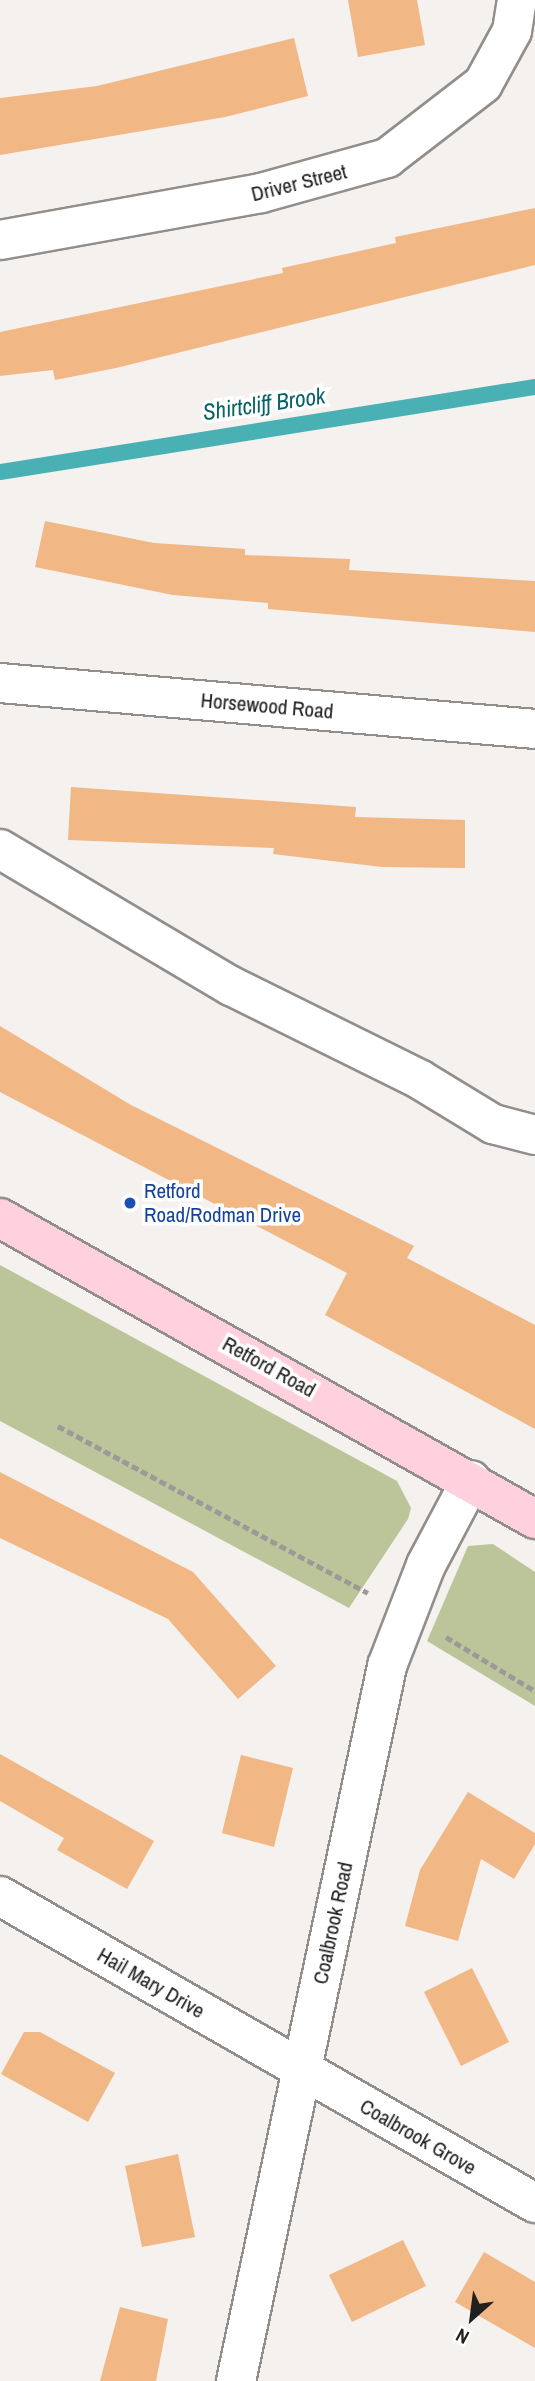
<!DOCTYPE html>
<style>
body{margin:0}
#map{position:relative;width:535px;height:2381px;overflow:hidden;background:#f4f1ef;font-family:"Archivo Narrow",sans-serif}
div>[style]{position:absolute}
.green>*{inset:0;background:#bcc599}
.stream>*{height:16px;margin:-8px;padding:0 8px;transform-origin:8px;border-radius:8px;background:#49b1b4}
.building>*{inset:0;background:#f1b784}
.path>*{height:4.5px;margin-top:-2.25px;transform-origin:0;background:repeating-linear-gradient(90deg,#9c9a98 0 7px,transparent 0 10.5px)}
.roads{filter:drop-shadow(2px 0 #918e8c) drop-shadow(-2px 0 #918e8c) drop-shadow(0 2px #918e8c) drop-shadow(0 -2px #918e8c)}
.minor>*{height:38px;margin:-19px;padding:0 19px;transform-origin:19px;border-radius:19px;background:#fff}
.major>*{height:38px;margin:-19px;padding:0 19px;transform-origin:19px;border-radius:19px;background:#ffd1df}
.dots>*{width:19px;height:19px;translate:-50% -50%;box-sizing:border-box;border:4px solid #fff;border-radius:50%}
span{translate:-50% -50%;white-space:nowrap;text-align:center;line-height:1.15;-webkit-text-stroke:7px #fff;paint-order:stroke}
.street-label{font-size:21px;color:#21201f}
.transit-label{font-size:21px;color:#164399}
.left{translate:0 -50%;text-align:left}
.water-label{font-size:23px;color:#096366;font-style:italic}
.north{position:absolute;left:437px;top:2283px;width:70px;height:70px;-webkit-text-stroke:5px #fff;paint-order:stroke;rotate:208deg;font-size:19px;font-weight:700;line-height:28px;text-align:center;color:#21201f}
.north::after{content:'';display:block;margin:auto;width:24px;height:32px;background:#21201f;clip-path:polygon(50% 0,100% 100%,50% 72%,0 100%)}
</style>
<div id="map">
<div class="green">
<div style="clip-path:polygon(0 1265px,397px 1481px,411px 1508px,408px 1519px,349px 1608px,0 1421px)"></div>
<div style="clip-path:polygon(493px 1544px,535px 1572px,535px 1706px,427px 1641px,468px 1546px)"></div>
</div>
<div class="stream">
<div style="left:0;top:472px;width:542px;rotate:-9.03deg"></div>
</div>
<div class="building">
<div style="clip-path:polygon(348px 0,417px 0,425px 45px,358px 57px)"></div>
<div style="clip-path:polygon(294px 38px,308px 96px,225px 117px,0 155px,0 98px,97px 86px)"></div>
<div style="clip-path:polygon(535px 208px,535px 265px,116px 368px,55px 380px,53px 370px,0 376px,0 332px,283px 273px,282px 268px,396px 243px,395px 237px)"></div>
<div style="clip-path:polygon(45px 521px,154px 543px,245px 549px,245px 555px,350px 559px,349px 570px,535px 581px,535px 632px,268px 609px,268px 603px,173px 595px,35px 567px)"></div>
<div style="clip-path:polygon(71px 787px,356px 807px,355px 817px,465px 820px,465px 868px,382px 867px,273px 854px,274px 848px,68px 840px)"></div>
<div style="clip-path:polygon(0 1026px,131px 1105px,414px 1246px,407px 1258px,535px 1325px,535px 1429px,325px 1315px,347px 1273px,0 1092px)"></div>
<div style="clip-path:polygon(0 1472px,193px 1572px,276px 1666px,238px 1699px,168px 1619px,0 1538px)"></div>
<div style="clip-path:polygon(0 1754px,154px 1841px,127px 1889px,57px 1850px,64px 1838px,0 1801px)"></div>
<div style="clip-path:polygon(241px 1755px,293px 1768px,274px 1847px,222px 1833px)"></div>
<div style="clip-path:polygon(468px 1792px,535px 1833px,535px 1844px,514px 1879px,481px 1859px,458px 1941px,405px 1926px,420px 1870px)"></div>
<div style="clip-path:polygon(472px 1968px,509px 2042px,461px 2066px,424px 1992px)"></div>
<div style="clip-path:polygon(24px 2032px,40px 2032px,115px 2073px,88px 2122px,1px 2074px)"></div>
<div style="clip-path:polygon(178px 2154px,195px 2237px,142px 2247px,125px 2166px)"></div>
<div style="clip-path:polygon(403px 2240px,426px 2286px,352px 2322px,329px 2275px)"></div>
<div style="clip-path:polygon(484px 2252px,535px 2282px,535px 2348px,455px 2302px)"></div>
<div style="clip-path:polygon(120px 2307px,168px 2319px,156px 2381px,100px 2381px)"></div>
</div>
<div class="path">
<div style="left:58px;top:1426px;width:352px;rotate:28.3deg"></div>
<div style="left:446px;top:1637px;width:104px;rotate:31.2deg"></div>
</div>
<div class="roads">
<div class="minor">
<div style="left:0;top:240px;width:265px;rotate:-10.2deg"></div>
<div style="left:261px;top:193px;width:131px;rotate:-15.5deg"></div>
<div style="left:387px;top:158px;width:121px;rotate:-37.6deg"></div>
<div style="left:483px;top:84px;width:60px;rotate:-61.3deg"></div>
<div style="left:512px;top:31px;width:31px;rotate:-81deg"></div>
<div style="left:0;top:683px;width:537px;rotate:4.91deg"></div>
<div style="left:0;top:849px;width:269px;rotate:30.7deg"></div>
<div style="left:231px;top:986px;width:210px;rotate:26.3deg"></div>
<div style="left:419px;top:1079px;width:87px;rotate:31.3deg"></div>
<div style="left:493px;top:1124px;width:43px;rotate:14.7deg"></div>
<div style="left:0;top:1896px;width:617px;rotate:29.85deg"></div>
<div style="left:236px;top:2381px;width:731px;rotate:-78.07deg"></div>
<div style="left:387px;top:1666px;width:108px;rotate:-68.9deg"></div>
<div style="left:426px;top:1565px;width:96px;rotate:-62.1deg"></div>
</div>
<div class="major">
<div style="left:0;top:1218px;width:614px;rotate:29.36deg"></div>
</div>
</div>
<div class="dots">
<div style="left:130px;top:1203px;background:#1a4fb4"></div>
</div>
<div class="street-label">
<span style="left:299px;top:183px;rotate:-14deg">Driver Street</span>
<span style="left:267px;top:706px;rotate:5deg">Horsewood Road</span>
<span style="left:269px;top:1367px;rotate:29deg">Retford Road</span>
<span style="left:333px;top:1923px;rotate:-78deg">Coalbrook Road</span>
<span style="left:151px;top:1983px;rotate:30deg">Hail Mary Drive</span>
<span style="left:418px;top:2137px;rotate:30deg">Coalbrook Grove</span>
</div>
<div class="transit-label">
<span class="left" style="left:144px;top:1203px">Retford<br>Road/Rodman Drive</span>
</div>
<div class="water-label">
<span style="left:264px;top:404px;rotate:-8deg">Shirtcliff Brook</span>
</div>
<div class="north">N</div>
</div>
